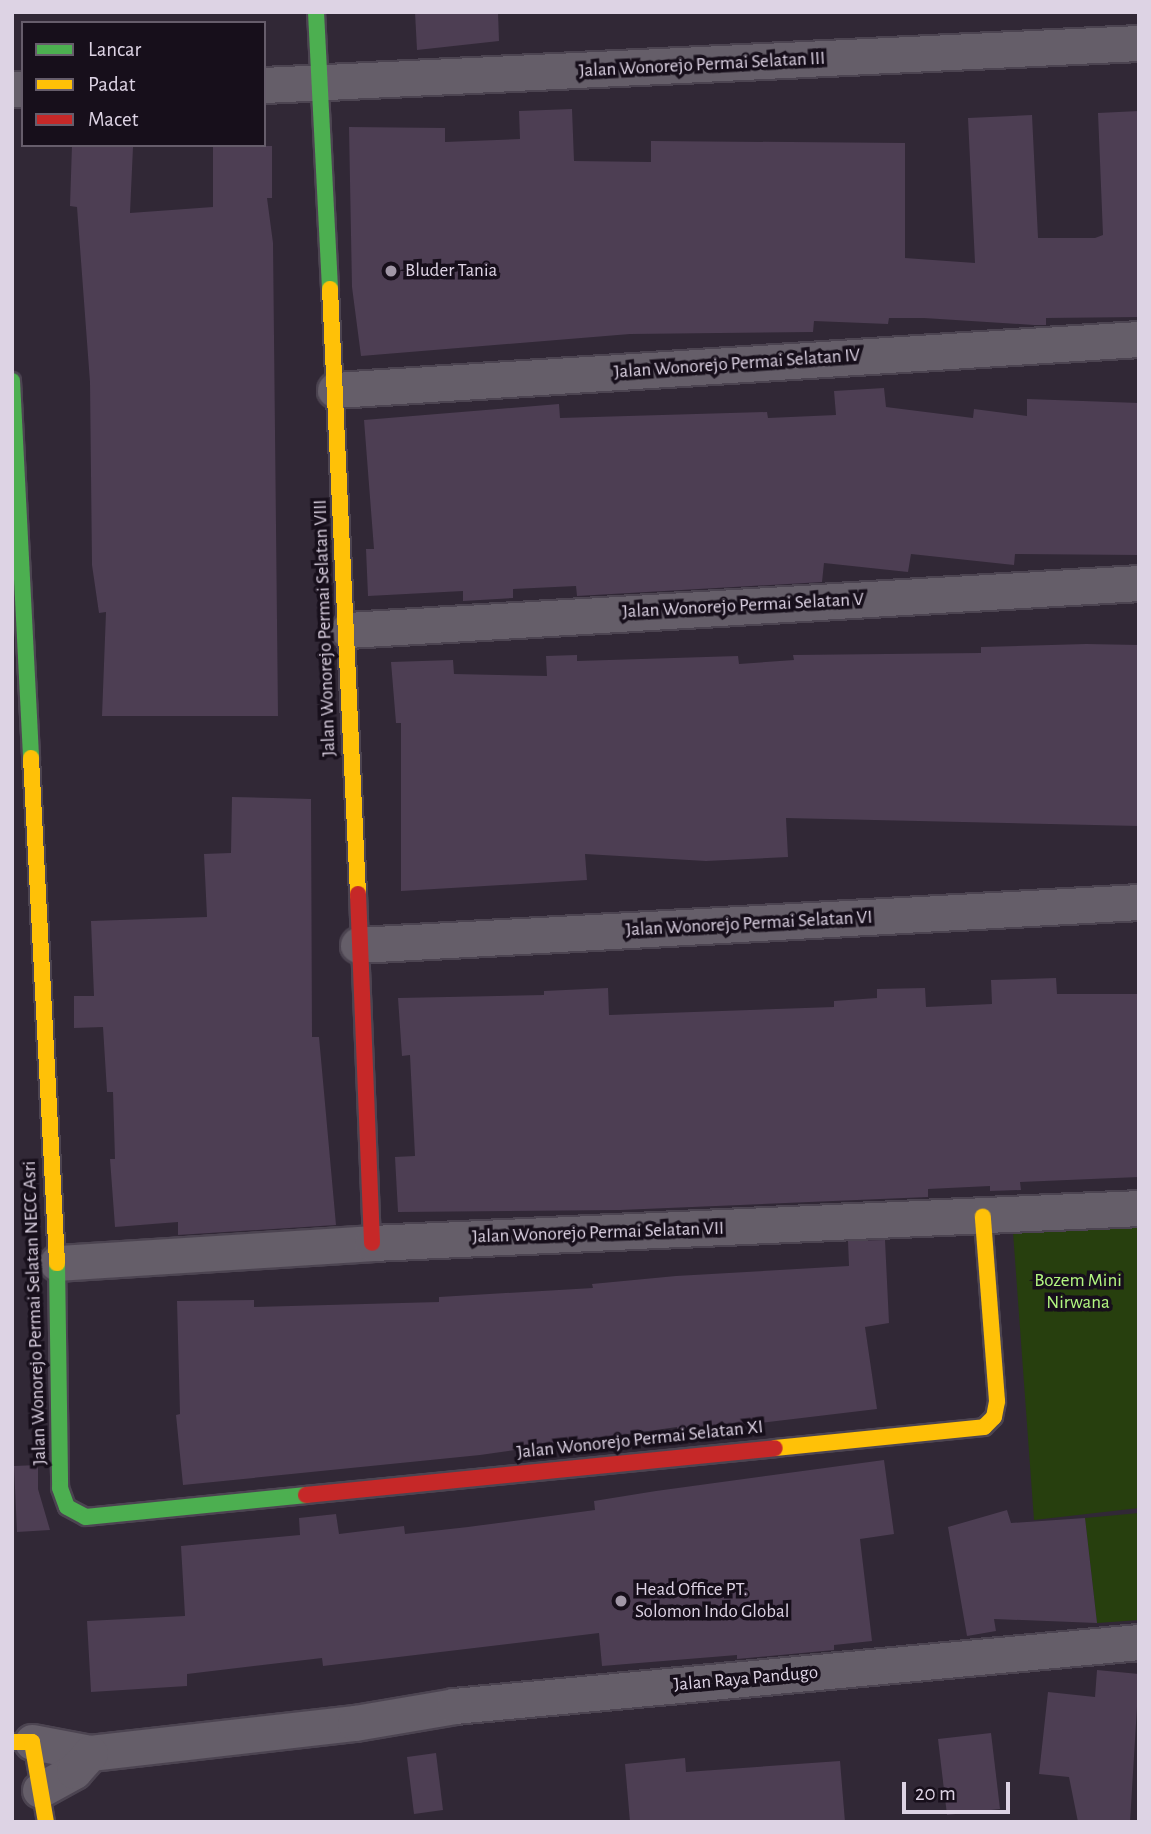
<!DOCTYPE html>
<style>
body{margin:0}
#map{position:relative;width:1151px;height:1834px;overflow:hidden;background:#312836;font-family:"Alegreya Sans",sans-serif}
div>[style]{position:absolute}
.green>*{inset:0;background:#273f0e}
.building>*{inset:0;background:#4d3e53}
.roads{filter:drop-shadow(2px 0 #4c4451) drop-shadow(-2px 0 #4c4451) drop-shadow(0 2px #4c4451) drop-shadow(0 -2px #4c4451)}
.street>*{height:35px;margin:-17.5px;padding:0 17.5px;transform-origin:17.5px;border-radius:17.5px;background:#655e69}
.fast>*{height:16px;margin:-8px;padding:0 8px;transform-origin:8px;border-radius:8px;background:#4caf50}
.slow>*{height:16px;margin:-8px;padding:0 8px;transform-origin:8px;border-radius:8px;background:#ffc107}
.jam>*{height:16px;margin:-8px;padding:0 8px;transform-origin:8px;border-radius:8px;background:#c62828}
.dots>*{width:19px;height:19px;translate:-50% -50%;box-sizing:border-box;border:4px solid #170f1b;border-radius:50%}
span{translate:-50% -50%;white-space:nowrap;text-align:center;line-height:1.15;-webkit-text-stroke:7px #170f1b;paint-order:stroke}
.street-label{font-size:19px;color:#ddd3e4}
.poi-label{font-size:19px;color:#ddd3e4}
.left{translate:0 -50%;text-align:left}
.park-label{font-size:19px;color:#b3f781}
.frame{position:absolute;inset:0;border:14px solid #ddd3e4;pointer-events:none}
.legend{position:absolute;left:21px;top:21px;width:245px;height:126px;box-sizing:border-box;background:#170f1b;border:2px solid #665d6b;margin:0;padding:9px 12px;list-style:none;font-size:21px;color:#ddd3e4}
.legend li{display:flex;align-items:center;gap:14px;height:35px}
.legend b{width:35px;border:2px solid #665d6b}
.scale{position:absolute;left:902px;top:1782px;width:108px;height:32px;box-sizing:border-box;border:4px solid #ddd3e4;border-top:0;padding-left:9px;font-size:21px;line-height:24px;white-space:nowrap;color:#ddd3e4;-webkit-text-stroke:5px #170f1b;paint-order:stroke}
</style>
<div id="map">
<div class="green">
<div style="clip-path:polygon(1139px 1226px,1139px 1508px,1034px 1520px,1013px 1232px)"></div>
<div style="clip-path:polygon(1139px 1513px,1139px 1620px,1097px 1623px,1085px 1518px)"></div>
</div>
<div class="building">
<div style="clip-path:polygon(415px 12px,498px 12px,499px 41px,417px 50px)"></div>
<div style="clip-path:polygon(572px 109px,574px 161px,651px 162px,651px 141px,905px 143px,905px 258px,975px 263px,968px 118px,1032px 115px,1038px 238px,1095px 238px,1103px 235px,1098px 113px,1139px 111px,1139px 317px,1046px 318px,1046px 325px,1034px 325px,924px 318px,889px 318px,888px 324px,814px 321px,813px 332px,630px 334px,361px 356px,352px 287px,349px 127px,445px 128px,445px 142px,520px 139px,519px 111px)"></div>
<div style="clip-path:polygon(72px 145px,133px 147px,130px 213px,213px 207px,213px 146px,272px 146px,272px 198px,267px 198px,273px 243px,278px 716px,102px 716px,106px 612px,99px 613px,92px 565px,90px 382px,77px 207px,70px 206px)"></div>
<div style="clip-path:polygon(884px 388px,886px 407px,973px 418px,974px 409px,1027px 416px,1027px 399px,1139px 403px,1139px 555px,1015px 554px,1014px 565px,911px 554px,908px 572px,824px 563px,822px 582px,577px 596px,576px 586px,513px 589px,513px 598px,463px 601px,463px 591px,368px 596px,366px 549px,374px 549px,364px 420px,559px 404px,560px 418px,767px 412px,768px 418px,836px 415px,834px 391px)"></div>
<div style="clip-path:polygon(1086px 644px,1139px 645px,1139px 826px,786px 818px,788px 857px,706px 861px,585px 854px,587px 880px,401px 891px,401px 723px,396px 723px,391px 662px,453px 660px,454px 674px,547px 676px,546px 656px,577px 655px,577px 661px,738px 656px,739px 664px,794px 660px,793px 655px,981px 653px,981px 647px)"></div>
<div style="clip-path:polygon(232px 797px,311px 799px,312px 1037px,319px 1037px,336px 1225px,178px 1235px,178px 1222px,115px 1227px,110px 1159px,115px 1159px,113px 1092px,107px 1092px,103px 1027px,74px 1028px,74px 996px,94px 996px,91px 921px,207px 917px,204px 854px,231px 853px)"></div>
<div style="clip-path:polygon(1056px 978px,1057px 994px,1139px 994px,1139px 1177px,1020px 1182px,1021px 1190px,990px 1191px,990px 1186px,928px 1189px,928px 1197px,620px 1210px,398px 1212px,395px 1157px,415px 1156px,410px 1055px,402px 1056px,398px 998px,544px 995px,544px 991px,608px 988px,609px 1015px,834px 1007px,834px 1001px,877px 998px,877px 989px,925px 988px,926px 1007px,992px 1004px,991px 980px)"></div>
<div style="clip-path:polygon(885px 1240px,889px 1323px,865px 1327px,877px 1409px,678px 1433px,677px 1427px,480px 1455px,183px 1485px,176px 1415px,180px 1414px,177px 1301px,254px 1300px,254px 1307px,439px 1302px,439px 1297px,593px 1288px,592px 1284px,676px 1276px,849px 1266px,848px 1241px)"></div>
<div style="clip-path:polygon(884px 1460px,894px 1534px,860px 1539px,872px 1641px,834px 1645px,834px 1650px,737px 1659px,737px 1655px,602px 1666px,599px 1633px,323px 1666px,322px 1658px,187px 1674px,187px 1686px,91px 1692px,87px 1621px,185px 1616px,181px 1546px,300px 1535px,299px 1518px,336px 1514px,339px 1534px,404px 1526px,405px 1534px,468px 1527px,595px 1510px,594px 1501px,656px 1491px)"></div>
<div style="clip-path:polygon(38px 1465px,38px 1489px,50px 1530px,17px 1532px,14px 1466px)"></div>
<div style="clip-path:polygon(1007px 1510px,1011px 1523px,1085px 1518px,1097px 1623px,994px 1619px,996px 1631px,967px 1636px,948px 1527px)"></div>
<div style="clip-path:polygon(1097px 1670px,1139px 1674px,1130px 1822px,1078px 1822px,1069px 1777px,1039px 1774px,1048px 1692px,1095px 1697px)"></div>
<div style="clip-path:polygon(991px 1733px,1000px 1809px,947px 1815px,938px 1739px)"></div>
<div style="clip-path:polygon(436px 1753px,443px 1810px,414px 1814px,407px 1757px)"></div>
<div style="clip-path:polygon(685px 1758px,686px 1772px,840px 1761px,845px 1822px,630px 1822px,625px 1764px)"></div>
</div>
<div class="roads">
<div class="street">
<div style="left:264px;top:85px;width:876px;rotate:-2.75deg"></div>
<div style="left:12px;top:89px;width:11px"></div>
<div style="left:335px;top:390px;width:806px;rotate:-3.63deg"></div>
<div style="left:348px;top:630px;width:792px;rotate:-3.4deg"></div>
<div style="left:358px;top:945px;width:782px;rotate:-3.15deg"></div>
<div style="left:57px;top:1263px;width:316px;rotate:-3.6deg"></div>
<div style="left:372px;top:1243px;width:768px;rotate:-2.61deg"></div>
<div style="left:32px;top:1742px;width:59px;rotate:10.7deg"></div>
<div style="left:90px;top:1753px;width:267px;rotate:-6.5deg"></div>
<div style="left:355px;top:1723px;width:100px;rotate:-9.7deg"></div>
<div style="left:454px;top:1706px;width:688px;rotate:-5.34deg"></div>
<div style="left:40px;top:1790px;width:39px;rotate:-29deg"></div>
<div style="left:74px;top:1771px;width:24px;rotate:-48deg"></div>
</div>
<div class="fast">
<div style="left:316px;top:12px;width:277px;rotate:87.1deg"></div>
<div style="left:12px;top:381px;width:377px;rotate:87.1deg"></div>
<div style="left:57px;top:1263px;width:225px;rotate:89.2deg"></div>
<div style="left:60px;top:1488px;width:20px;rotate:70deg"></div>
<div style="left:67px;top:1507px;width:21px;rotate:28deg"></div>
<div style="left:86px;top:1517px;width:221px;rotate:-5.7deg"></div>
</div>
<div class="slow">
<div style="left:330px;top:289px;width:606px;rotate:87.35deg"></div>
<div style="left:31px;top:758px;width:506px;rotate:87.05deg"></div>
<div style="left:775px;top:1448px;width:210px;rotate:-5.7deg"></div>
<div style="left:984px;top:1427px;width:14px;rotate:-45deg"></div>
<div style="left:994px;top:1417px;width:16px;rotate:-79deg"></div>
<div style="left:997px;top:1401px;width:185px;rotate:-94.4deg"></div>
<div style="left:12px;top:1742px;width:20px"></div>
<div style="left:32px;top:1742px;width:81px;rotate:80.1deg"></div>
</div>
<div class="jam">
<div style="left:358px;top:894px;width:349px;rotate:87.7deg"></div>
<div style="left:306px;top:1495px;width:471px;rotate:-5.7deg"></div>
</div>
</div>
<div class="dots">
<div style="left:391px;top:271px;background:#a197a7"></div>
<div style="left:621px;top:1601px;background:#a197a7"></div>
</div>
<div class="street-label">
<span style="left:702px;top:65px;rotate:-3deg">Jalan Wonorejo Permai Selatan III</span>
<span style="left:737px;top:364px;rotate:-4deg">Jalan Wonorejo Permai Selatan IV</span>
<span style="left:743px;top:606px;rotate:-3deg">Jalan Wonorejo Permai Selatan V</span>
<span style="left:325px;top:628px;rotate:-92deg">Jalan Wonorejo Permai Selatan VIII</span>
<span style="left:749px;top:924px;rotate:-3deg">Jalan Wonorejo Permai Selatan VI</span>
<span style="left:598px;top:1233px;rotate:-2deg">Jalan Wonorejo Permai Selatan VII</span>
<span style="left:35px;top:1313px;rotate:-92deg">Jalan Wonorejo Permai Selatan NECC Asri</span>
<span style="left:640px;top:1440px;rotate:-6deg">Jalan Wonorejo Permai Selatan XI</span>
<span style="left:746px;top:1679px;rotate:-5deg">Jalan Raya Pandugo</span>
</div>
<div class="poi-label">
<span class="left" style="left:405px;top:271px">Bluder Tania</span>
<span class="left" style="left:635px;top:1601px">Head Office PT.<br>Solomon Indo Global</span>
</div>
<div class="park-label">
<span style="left:1078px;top:1292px">Bozem Mini<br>Nirwana</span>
</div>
<div class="frame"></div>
<ul class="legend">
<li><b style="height:9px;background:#4caf50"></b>Lancar</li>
<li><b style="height:9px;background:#ffc107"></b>Padat</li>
<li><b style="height:9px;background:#c62828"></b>Macet</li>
</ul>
<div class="scale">20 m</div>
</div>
